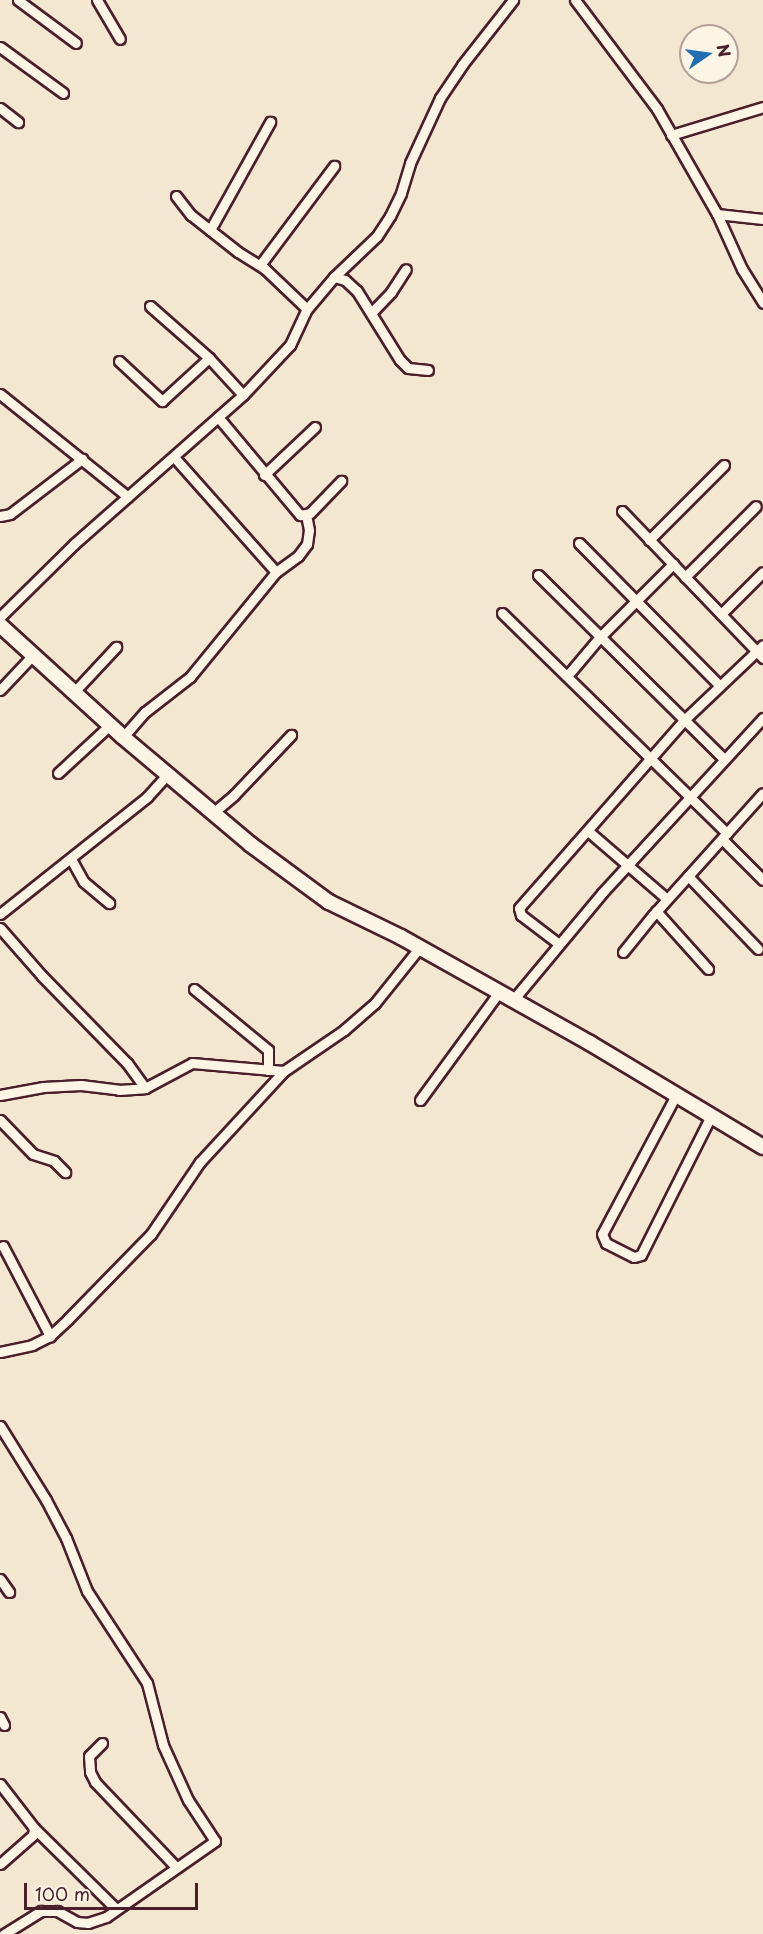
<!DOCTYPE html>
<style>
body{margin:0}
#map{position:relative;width:763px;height:1934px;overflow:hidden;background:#f4e7d2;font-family:"Playpen Sans",sans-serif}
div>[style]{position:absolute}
.roads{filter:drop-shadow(2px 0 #4a1f2b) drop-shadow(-2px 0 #4a1f2b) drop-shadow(0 2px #4a1f2b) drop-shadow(0 -2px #4a1f2b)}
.street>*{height:9px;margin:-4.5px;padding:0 4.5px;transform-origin:4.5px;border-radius:4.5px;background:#fcf5e5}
.secondary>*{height:14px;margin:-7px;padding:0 7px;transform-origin:7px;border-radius:7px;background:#fcf5e5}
span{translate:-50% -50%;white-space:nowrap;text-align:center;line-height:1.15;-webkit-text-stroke:5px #fcf5e5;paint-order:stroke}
.north{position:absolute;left:679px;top:24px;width:60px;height:60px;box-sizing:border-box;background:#fcf5e5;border:2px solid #b59f9b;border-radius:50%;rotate:77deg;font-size:16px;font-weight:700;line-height:24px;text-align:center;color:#4a1f2b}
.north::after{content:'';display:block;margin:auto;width:21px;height:27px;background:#1f6fb2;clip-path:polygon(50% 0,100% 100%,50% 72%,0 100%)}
.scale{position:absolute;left:24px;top:1883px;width:174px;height:27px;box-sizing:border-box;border:3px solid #4a1f2b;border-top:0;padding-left:8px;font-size:18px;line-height:21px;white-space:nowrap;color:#4a1f2b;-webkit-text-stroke:4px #fcf5e5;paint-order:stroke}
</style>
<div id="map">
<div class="roads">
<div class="street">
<div style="left:18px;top:0;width:72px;rotate:36.6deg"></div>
<div style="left:97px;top:0;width:45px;rotate:59.5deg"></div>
<div style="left:575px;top:0;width:136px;rotate:53deg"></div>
<div style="left:657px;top:109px;width:121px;rotate:60.3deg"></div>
<div style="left:717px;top:214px;width:60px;rotate:65.6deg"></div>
<div style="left:742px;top:269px;width:40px;rotate:58deg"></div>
<div style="left:0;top:47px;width:78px;rotate:36.1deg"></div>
<div style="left:0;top:108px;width:23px;rotate:38deg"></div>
<div style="left:671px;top:135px;width:96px;rotate:-16.9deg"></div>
<div style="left:176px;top:196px;width:24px;rotate:52deg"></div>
<div style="left:191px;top:215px;width:60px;rotate:38.2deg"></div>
<div style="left:238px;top:252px;width:31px;rotate:32deg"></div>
<div style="left:264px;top:268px;width:59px;rotate:43.6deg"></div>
<div style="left:717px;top:214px;width:46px;rotate:6.2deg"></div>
<div style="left:210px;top:230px;width:124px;rotate:-60.9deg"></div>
<div style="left:260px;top:265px;width:124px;rotate:-53.2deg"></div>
<div style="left:334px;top:277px;width:11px;rotate:15deg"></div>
<div style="left:345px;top:280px;width:16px;rotate:43deg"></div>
<div style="left:357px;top:291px;width:81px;rotate:58.1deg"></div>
<div style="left:400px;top:360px;width:11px;rotate:45deg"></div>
<div style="left:408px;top:368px;width:20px;rotate:6deg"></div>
<div style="left:150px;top:306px;width:79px;rotate:41.4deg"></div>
<div style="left:209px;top:358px;width:50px;rotate:47.4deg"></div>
<div style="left:371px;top:313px;width:29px;rotate:-46deg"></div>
<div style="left:391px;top:292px;width:27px;rotate:-57deg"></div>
<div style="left:119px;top:361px;width:59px;rotate:42.9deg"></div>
<div style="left:162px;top:401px;width:64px;rotate:-42.5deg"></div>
<div style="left:0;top:394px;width:164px;rotate:38.8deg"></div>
<div style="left:218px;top:417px;width:128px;rotate:50.1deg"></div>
<div style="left:300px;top:515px;width:10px;rotate:-11deg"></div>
<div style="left:310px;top:513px;width:45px;rotate:-45.9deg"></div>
<div style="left:264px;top:475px;width:70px;rotate:-43.3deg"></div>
<div style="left:622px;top:511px;width:204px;rotate:46.2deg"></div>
<div style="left:0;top:516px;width:10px;rotate:-11deg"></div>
<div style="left:10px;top:514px;width:91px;rotate:-37.4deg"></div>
<div style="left:649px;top:540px;width:106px;rotate:-45deg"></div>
<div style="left:579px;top:543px;width:199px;rotate:45.4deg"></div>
<div style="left:276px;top:572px;width:27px;rotate:-36deg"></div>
<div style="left:298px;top:556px;width:15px;rotate:-53deg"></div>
<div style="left:307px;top:544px;width:14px;rotate:-82deg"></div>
<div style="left:309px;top:530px;width:15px;rotate:-101deg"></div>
<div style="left:538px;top:575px;width:262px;rotate:44.7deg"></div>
<div style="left:685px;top:577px;width:100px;rotate:-45deg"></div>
<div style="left:502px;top:613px;width:315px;rotate:44.4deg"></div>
<div style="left:721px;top:614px;width:59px;rotate:-45deg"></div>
<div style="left:0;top:617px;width:104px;rotate:-44.6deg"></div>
<div style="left:74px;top:544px;width:225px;rotate:-41.4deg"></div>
<div style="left:243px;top:395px;width:69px;rotate:-46.8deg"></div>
<div style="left:290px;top:345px;width:40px;rotate:-65deg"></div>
<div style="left:307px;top:309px;width:42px;rotate:-49.8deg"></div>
<div style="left:334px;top:277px;width:59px;rotate:-43.6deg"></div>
<div style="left:377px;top:236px;width:24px;rotate:-57deg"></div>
<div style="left:390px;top:216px;width:25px;rotate:-64deg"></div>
<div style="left:401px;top:193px;width:31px;rotate:-73deg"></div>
<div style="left:410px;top:163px;width:72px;rotate:-65.2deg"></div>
<div style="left:440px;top:98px;width:40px;rotate:-56deg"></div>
<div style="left:462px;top:65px;width:83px;rotate:-51.9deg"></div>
<div style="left:567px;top:676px;width:50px;rotate:-49.9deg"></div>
<div style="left:599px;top:638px;width:105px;rotate:-45deg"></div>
<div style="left:0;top:690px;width:48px;rotate:-46.7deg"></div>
<div style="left:74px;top:692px;width:62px;rotate:-47deg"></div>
<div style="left:123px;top:737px;width:33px;rotate:-49deg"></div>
<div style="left:145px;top:712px;width:57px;rotate:-37.9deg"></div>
<div style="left:190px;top:677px;width:136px;rotate:-50.7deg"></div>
<div style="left:276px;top:572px;width:154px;rotate:-131.6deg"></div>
<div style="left:58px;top:773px;width:72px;rotate:-42.8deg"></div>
<div style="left:214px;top:812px;width:26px;rotate:-40deg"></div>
<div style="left:234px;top:795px;width:83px;rotate:-46.5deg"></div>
<div style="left:588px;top:831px;width:104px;rotate:40.7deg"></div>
<div style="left:722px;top:839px;width:58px;rotate:45deg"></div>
<div style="left:71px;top:859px;width:26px;rotate:61deg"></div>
<div style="left:84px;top:882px;width:33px;rotate:40deg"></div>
<div style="left:688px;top:876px;width:101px;rotate:46.2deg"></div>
<div style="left:656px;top:911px;width:78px;rotate:48.1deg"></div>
<div style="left:0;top:914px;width:188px;rotate:-38.5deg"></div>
<div style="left:147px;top:797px;width:31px;rotate:-48deg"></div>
<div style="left:0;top:928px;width:64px;rotate:48.8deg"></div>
<div style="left:42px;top:976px;width:122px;rotate:45.7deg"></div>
<div style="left:127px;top:1063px;width:31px;rotate:54deg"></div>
<div style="left:559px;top:944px;width:48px;rotate:-142.7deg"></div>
<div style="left:521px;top:915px;width:7px;rotate:-106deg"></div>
<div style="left:519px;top:908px;width:249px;rotate:-48.7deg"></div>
<div style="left:683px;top:721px;width:110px;rotate:-43.5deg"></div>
<div style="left:623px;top:952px;width:48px;rotate:-51deg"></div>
<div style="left:653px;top:915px;width:164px;rotate:-48deg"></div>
<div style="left:194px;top:989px;width:96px;rotate:39.5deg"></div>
<div style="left:268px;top:1050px;width:20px;rotate:90deg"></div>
<div style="left:513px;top:1000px;width:139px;rotate:-50.2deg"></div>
<div style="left:602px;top:893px;width:238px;rotate:-47.4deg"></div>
<div style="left:0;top:1095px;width:44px;rotate:-10.5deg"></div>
<div style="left:43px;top:1087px;width:38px;rotate:-3deg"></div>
<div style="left:81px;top:1085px;width:38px;rotate:7deg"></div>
<div style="left:119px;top:1090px;width:26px;rotate:-4deg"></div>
<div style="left:145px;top:1088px;width:53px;rotate:-28deg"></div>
<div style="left:192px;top:1063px;width:92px;rotate:5deg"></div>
<div style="left:284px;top:1071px;width:73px;rotate:-34.3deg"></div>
<div style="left:344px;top:1030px;width:41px;rotate:-41.1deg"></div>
<div style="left:375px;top:1003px;width:72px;rotate:-51.2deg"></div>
<div style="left:676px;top:1095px;width:157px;rotate:118deg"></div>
<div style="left:602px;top:1234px;width:10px;rotate:66deg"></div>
<div style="left:606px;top:1243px;width:31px;rotate:27deg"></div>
<div style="left:634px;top:1257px;width:7px;rotate:-16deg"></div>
<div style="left:641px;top:1255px;width:156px;rotate:-63.3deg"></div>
<div style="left:420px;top:1100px;width:134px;rotate:-53.8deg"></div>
<div style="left:0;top:1120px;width:47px;rotate:45.9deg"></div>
<div style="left:33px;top:1154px;width:22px;rotate:18deg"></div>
<div style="left:54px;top:1161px;width:16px;rotate:45deg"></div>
<div style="left:3px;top:1246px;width:102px;rotate:62.4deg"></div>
<div style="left:0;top:1352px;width:33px;rotate:-12deg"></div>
<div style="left:32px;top:1345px;width:20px;rotate:-27deg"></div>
<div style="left:50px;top:1336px;width:25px;rotate:-43deg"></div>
<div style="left:68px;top:1319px;width:119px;rotate:-45.7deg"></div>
<div style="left:151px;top:1234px;width:87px;rotate:-55.8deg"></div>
<div style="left:200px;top:1162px;width:124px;rotate:-47.3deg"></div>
<div style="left:0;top:1426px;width:87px;rotate:58.1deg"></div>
<div style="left:46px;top:1500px;width:43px;rotate:62.2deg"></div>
<div style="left:66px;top:1538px;width:57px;rotate:68.4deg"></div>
<div style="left:87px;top:1591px;width:110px;rotate:56.9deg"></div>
<div style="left:147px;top:1683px;width:64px;rotate:75.5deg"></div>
<div style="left:163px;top:1745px;width:60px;rotate:65.6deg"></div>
<div style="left:188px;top:1800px;width:49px;rotate:56.6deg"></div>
<div style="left:215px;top:1841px;width:133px;rotate:145.1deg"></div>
<div style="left:106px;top:1917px;width:19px;rotate:162deg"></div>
<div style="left:88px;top:1923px;width:11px;rotate:-175deg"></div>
<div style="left:77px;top:1922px;width:23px;rotate:-151deg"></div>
<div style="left:57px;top:1911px;width:16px;rotate:180deg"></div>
<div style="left:41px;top:1911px;width:44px;rotate:148.1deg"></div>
<div style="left:0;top:1579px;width:16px;rotate:55deg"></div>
<div style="left:0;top:1717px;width:9px;rotate:63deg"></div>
<div style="left:102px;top:1743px;width:18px;rotate:135deg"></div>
<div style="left:89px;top:1756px;width:16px;rotate:86deg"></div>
<div style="left:90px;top:1772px;width:11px;rotate:63deg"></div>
<div style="left:95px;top:1782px;width:117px;rotate:46.4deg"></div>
<div style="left:0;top:1784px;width:56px;rotate:52.3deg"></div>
<div style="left:34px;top:1828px;width:7px;rotate:98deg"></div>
<div style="left:33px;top:1835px;width:44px;rotate:138.7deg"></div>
<div style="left:34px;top:1828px;width:115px;rotate:44.6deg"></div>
</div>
<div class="secondary">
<div style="left:0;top:625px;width:166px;rotate:42.3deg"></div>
<div style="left:123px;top:737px;width:166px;rotate:40.1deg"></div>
<div style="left:250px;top:844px;width:98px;rotate:36.3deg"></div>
<div style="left:329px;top:902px;width:80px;rotate:25.9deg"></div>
<div style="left:401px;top:937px;width:217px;rotate:29.3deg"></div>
<div style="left:590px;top:1043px;width:202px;rotate:31deg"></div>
</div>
</div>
<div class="north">N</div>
<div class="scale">100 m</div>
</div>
